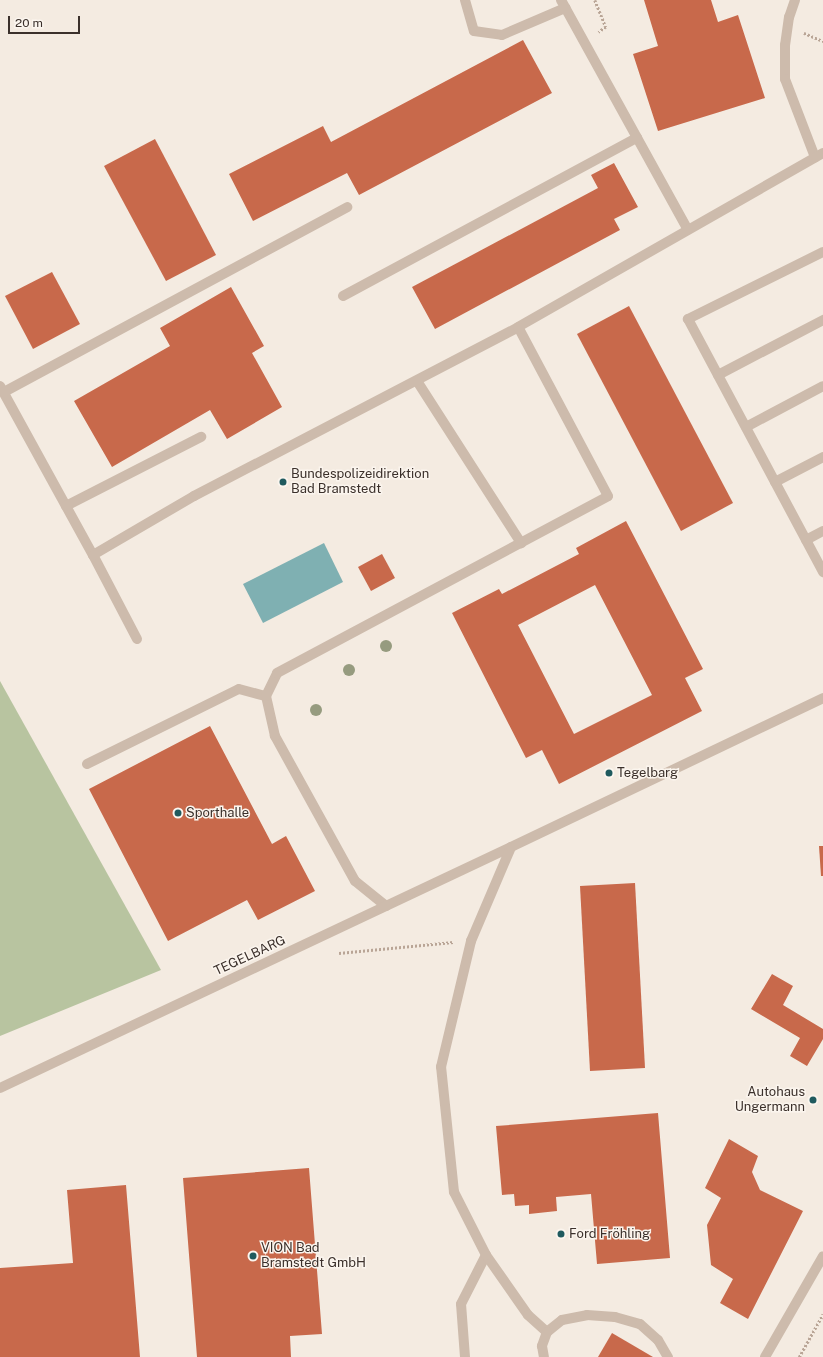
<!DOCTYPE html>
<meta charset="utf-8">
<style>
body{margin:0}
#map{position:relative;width:823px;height:1357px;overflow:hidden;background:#f4ebe1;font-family:"Public Sans",sans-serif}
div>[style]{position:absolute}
.green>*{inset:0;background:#b8c4a0}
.water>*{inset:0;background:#7fb0b2}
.building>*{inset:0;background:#c8694b}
.path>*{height:2.5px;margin-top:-1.25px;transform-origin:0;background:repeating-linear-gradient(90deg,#b9a596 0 2px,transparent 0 4px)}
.service>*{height:10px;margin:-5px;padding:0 5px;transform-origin:5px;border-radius:5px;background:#cdbbac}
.minor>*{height:10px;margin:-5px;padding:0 5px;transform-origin:5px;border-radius:5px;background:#cdbbac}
.tertiary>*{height:10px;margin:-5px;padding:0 5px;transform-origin:5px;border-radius:5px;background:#cdbbac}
.trees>*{width:12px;height:12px;margin:-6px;border-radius:50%;background:#969b7f}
.dots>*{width:11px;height:11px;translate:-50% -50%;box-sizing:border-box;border:2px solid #fbf5ee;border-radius:50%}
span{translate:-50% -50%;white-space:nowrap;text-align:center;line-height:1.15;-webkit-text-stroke:3px #fbf5ee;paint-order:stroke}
.poi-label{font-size:13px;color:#3b302b}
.left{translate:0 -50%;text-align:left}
.right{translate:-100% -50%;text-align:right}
.street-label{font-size:13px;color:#3b302b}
.scale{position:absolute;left:8px;top:16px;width:72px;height:18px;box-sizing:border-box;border:2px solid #3b302b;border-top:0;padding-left:5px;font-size:12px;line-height:14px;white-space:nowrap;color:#3b302b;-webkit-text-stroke:3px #fbf5ee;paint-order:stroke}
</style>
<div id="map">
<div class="green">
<div style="clip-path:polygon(0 681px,161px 970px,0 1036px)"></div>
</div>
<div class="water">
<div style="clip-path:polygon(324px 543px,343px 582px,263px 623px,243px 584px)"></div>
</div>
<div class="building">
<div style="clip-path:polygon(644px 0,711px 0,718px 22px,738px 15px,765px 98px,658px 131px,633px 54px,658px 46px)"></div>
<div style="clip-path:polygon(523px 40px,552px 93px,359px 195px,347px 173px,253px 221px,229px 174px,323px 126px,331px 142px)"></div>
<div style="clip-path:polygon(155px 139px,216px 255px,166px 281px,104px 166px)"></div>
<div style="clip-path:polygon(614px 163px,638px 207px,614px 219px,620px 230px,435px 329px,412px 287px,598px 188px,591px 175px)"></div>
<div style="clip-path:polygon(52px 272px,80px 324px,33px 349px,5px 296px)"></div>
<div style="clip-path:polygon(231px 287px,264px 346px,252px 353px,282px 407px,227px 439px,210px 410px,112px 467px,74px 401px,170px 346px,160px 328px)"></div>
<div style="clip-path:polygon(629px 306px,733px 503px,681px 531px,577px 334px)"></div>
<div style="clip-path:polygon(evenodd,626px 521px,703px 669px,685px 678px,702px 711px,559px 784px,542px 750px,526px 758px,452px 613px,499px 589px,502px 594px,579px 554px,576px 548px,626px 521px,595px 585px,652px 695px,574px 734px,518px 625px,595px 585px)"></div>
<div style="clip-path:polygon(382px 554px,395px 578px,371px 591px,358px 567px)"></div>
<div style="clip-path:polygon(210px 726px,272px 844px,286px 836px,315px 891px,258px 920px,247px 900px,168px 941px,89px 789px)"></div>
<div style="clip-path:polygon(819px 846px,823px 846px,823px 876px,821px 876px)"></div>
<div style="clip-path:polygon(635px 883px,645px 1068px,590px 1071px,580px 886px)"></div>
<div style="clip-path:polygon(772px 974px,793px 986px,783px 1005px,823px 1029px,823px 1039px,807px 1066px,790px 1056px,800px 1038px,751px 1009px)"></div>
<div style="clip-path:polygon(658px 1113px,670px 1258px,597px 1264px,591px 1194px,556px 1197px,557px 1211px,529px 1214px,529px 1205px,515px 1206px,514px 1194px,502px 1195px,496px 1126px)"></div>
<div style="clip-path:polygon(729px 1139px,758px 1156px,752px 1172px,760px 1190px,803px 1211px,748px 1319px,720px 1303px,733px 1279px,711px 1265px,707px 1225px,721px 1198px,705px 1188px)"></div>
<div style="clip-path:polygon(309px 1168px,322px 1334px,290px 1336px,291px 1357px,197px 1357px,183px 1178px)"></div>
<div style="clip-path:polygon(126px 1185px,140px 1357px,0 1357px,0 1268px,73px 1263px,67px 1190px)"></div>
<div style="clip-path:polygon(612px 1333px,653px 1357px,598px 1357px)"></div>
</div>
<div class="path">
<div style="left:595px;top:0;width:29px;rotate:68deg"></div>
<div style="left:606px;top:27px;width:9px;rotate:144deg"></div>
<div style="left:804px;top:33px;width:21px;rotate:23deg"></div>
<div style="left:339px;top:953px;width:115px;rotate:-5.5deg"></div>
<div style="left:799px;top:1357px;width:49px;rotate:-60.8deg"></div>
</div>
<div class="service">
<div style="left:465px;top:0;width:32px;rotate:74deg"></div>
<div style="left:474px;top:31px;width:28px;rotate:8deg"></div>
<div style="left:502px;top:35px;width:69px;rotate:-23.2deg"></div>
<div style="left:561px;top:0;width:260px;rotate:61.1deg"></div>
<div style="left:795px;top:0;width:18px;rotate:109deg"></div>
<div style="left:789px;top:17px;width:28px;rotate:98deg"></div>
<div style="left:785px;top:45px;width:34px;rotate:90deg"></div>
<div style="left:785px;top:79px;width:84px;rotate:69deg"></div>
<div style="left:823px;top:252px;width:151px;rotate:153.6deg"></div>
<div style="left:688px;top:319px;width:287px;rotate:61.9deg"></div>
<div style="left:343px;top:296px;width:334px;rotate:-28.3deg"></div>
<div style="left:718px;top:375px;width:119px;rotate:-27.6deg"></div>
<div style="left:417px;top:381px;width:193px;rotate:57.3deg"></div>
<div style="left:0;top:386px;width:193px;rotate:61.2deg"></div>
<div style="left:4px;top:392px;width:390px;rotate:-28.3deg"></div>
<div style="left:746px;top:427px;width:87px;rotate:-28deg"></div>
<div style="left:775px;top:482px;width:54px;rotate:-27.5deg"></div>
<div style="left:66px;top:506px;width:152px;rotate:-27.1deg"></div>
<div style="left:806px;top:540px;width:19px;rotate:-28deg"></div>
<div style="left:137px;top:639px;width:95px;rotate:-117.6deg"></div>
<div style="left:93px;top:555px;width:117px;rotate:-30.3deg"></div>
<div style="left:194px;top:496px;width:365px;rotate:-27.5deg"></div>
<div style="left:518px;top:327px;width:351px;rotate:-29.7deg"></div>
<div style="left:87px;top:764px;width:169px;rotate:-26.3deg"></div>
<div style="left:239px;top:689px;width:28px;rotate:15deg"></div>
<div style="left:386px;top:906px;width:40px;rotate:-141deg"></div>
<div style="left:355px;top:881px;width:166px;rotate:-118.9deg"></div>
<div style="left:275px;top:736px;width:41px;rotate:-102.7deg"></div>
<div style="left:266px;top:696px;width:25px;rotate:-64deg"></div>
<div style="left:277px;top:673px;width:375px;rotate:-28.1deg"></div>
<div style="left:608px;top:496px;width:191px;rotate:-118deg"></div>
<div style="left:547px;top:1332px;width:19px;rotate:-39deg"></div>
<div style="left:562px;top:1320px;width:25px;rotate:-11deg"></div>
<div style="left:587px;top:1315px;width:28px;rotate:4deg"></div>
<div style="left:615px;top:1317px;width:26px;rotate:16deg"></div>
<div style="left:640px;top:1324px;width:24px;rotate:42deg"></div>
<div style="left:658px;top:1340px;width:20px;rotate:60deg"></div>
<div style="left:465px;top:1357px;width:53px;rotate:-94.3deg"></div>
<div style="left:461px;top:1304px;width:55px;rotate:-63deg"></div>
<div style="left:486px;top:1255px;width:73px;rotate:55deg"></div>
<div style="left:528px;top:1315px;width:25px;rotate:42deg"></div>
<div style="left:547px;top:1332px;width:15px;rotate:110deg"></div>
<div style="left:542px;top:1346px;width:11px;rotate:80deg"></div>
</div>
<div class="minor">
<div style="left:0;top:1088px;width:565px;rotate:-25.25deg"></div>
<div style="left:486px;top:1255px;width:71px;rotate:-116.9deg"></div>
<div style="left:454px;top:1192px;width:126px;rotate:-95.9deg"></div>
<div style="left:441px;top:1067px;width:130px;rotate:-76.6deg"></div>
<div style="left:471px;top:941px;width:102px;rotate:-66.9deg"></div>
<div style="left:511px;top:847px;width:346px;rotate:-25.5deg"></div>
</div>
<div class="tertiary">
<div style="left:765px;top:1357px;width:116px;rotate:-60.1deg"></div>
</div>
<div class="trees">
<div style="left:386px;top:646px"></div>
<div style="left:349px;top:670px"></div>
<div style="left:316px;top:710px"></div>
</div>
<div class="dots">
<div style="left:283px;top:482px;background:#1f5a5e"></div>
<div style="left:609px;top:773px;background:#1f5a5e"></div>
<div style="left:178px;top:813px;background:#1f5a5e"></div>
<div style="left:813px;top:1100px;background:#1f5a5e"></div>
<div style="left:561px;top:1234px;background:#1f5a5e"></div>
<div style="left:253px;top:1256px;background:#1f5a5e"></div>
</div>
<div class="poi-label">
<span class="left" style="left:291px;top:482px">Bundespolizeidirektion<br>Bad Bramstedt</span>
<span class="left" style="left:617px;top:773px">Tegelbarg</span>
<span class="left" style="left:186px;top:813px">Sporthalle</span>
<span class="right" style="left:805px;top:1100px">Autohaus<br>Ungermann</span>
<span class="left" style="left:569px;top:1234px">Ford Fröhling</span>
<span class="left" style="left:261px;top:1256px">VION Bad<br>Bramstedt GmbH</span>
</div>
<div class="street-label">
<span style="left:250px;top:956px;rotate:-25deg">TEGELBARG</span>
</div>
<div class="scale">20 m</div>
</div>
